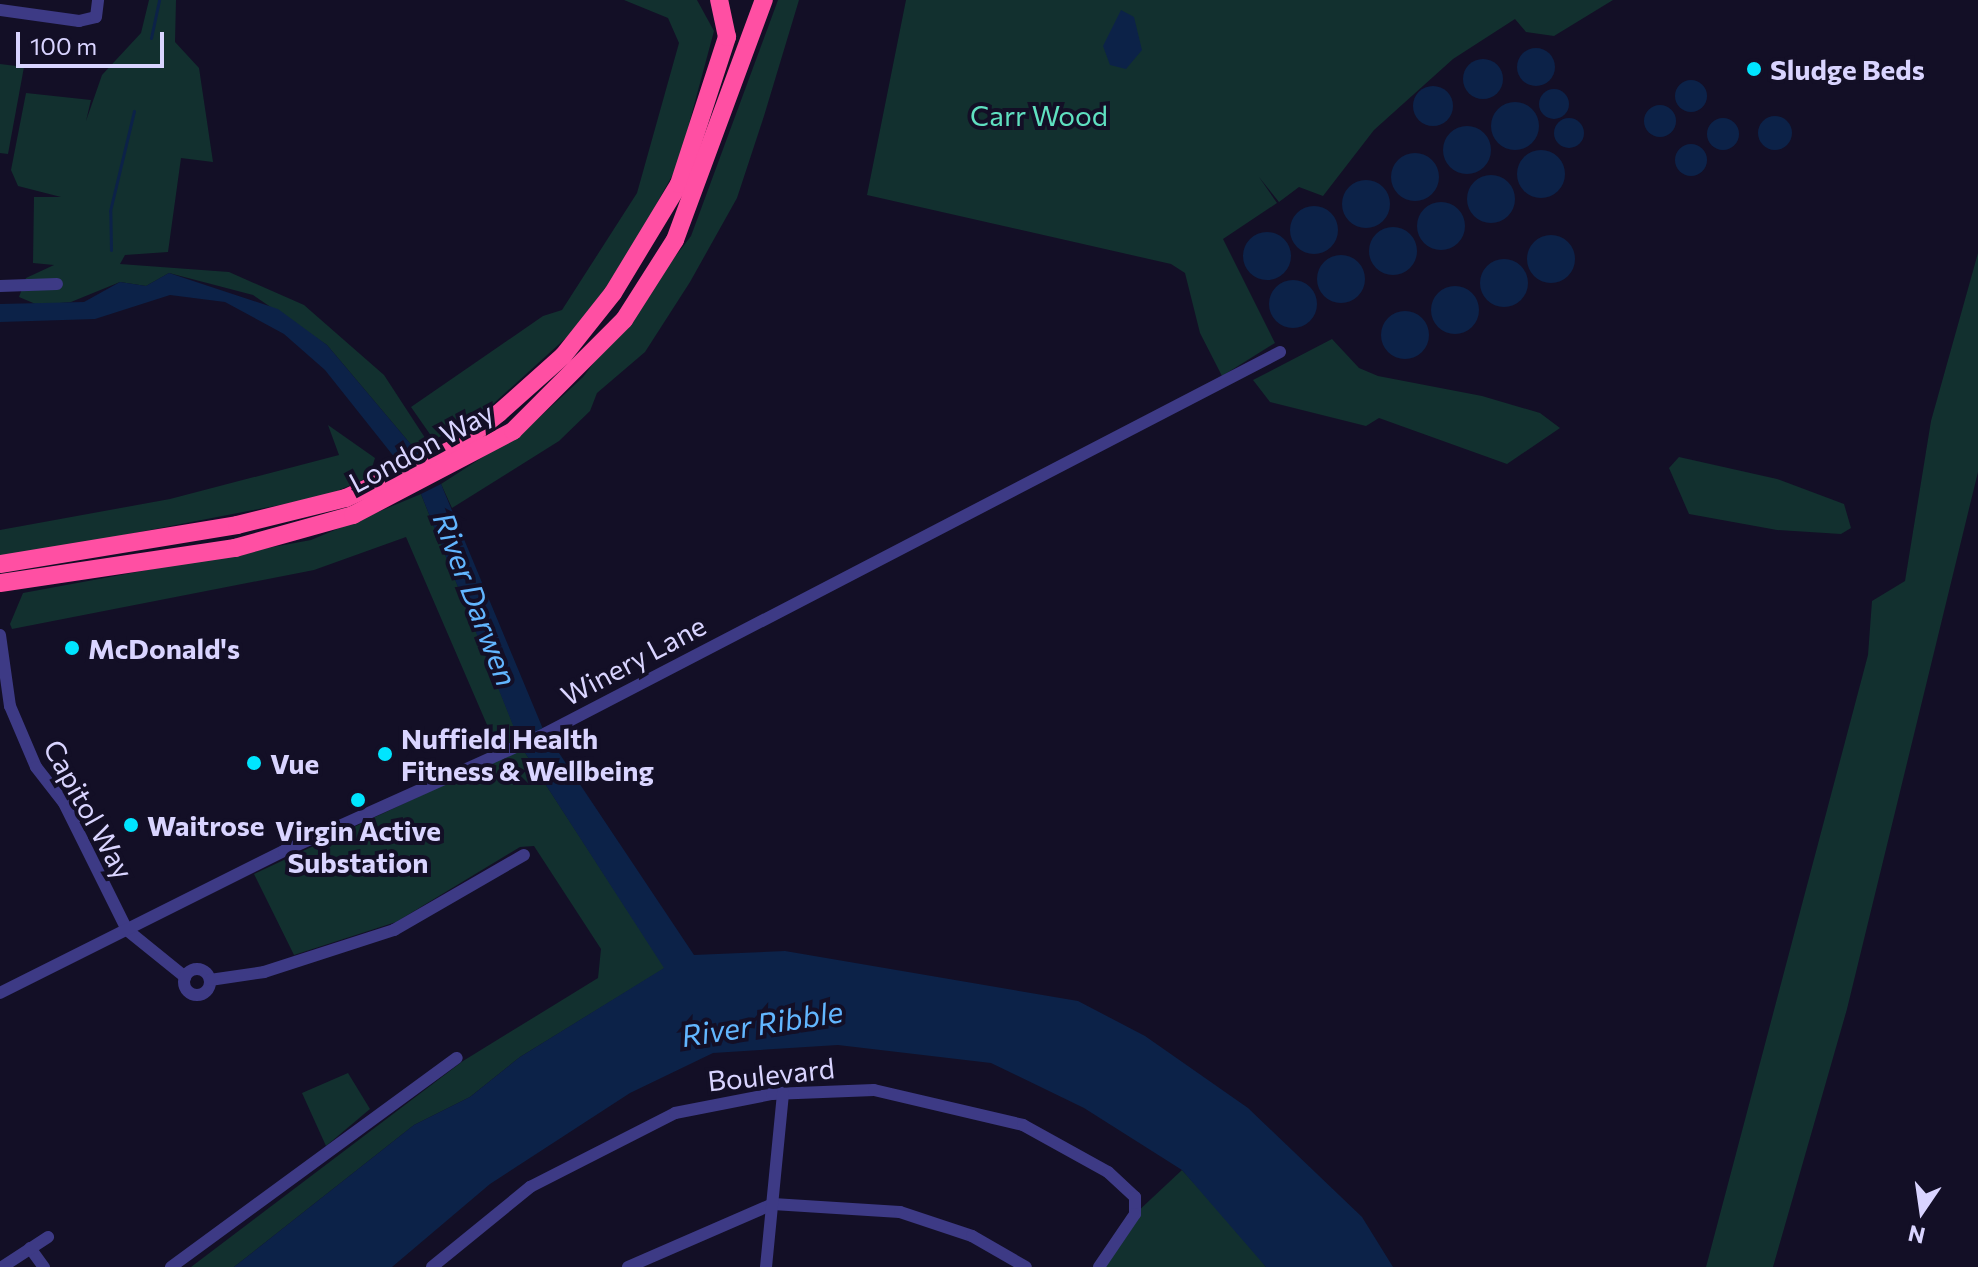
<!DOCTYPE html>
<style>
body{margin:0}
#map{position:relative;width:1978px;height:1267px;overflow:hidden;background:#130f26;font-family:Commissioner,sans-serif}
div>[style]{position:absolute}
.green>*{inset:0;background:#12302f}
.water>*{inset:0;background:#0c2248}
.round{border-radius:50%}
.stream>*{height:3px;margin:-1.5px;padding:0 1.5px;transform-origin:1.5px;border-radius:1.5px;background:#0c2248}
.minor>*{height:12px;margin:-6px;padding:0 6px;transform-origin:6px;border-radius:6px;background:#3d3a85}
.minor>.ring{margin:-6px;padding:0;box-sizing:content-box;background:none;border:12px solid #3d3a85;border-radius:50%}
.highway>*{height:18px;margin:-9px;padding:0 9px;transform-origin:9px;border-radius:9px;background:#ff4fa3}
.dots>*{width:22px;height:22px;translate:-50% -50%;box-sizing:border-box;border:4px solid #130f26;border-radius:50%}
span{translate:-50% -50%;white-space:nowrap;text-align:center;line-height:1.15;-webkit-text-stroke:8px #130f26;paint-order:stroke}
.poi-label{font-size:28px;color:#d9d4ff;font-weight:700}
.left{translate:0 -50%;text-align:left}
.park-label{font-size:28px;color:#5fe0c0}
.street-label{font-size:28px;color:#d9d4ff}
.water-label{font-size:30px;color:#62b6ff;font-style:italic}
.north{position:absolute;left:1882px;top:1171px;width:80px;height:80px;-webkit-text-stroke:6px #130f26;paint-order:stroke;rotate:193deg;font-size:22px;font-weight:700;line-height:32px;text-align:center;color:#d9d4ff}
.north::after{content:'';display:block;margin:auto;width:28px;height:36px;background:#d9d4ff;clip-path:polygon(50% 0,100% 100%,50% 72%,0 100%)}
.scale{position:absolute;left:16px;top:32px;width:148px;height:36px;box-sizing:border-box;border:4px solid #d9d4ff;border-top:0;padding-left:10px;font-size:24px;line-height:28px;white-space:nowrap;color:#d9d4ff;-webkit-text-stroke:6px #130f26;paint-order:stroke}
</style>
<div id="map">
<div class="green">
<div style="clip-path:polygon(149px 0,176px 0,175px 42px,199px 68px,213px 162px,181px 158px,168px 252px,125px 255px,120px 264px,229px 272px,304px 305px,384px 375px,431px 447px,419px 454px,327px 345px,253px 295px,169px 273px,146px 286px,120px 282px,71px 302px,38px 305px,19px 297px,26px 278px,54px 265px,33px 263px,34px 197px,61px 197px,18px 186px,11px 170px,26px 93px,91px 100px,86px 121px,102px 75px,141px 33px)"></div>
<div style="clip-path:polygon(624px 0,697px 0,714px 31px,678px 165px,620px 270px,568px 336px,482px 414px,434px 440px,411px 407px,543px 316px,562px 310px,637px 193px,679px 43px,668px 18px)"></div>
<div style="clip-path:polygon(778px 0,799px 0,764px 116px,737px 198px,690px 282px,645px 352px,597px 393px,590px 411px,559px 441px,452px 508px,441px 484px,528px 428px,583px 377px,691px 236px)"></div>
<div style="clip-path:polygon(906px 0,1613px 0,1554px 36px,1526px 32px,1515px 19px,1453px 59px,1374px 130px,1323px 196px,1299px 187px,1279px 202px,1259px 177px,1277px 203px,1223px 239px,1275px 343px,1222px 376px,1200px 333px,1185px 273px,1171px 264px,867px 195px)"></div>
<div style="clip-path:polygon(0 64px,24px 67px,8px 154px,0 153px)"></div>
<div style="clip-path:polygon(1978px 253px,1978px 472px,1847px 1009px,1773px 1267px,1706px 1267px,1868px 655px,1872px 601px,1905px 581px,1931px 421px)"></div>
<div style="clip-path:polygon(1332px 339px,1359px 368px,1378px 376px,1482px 396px,1540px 413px,1560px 428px,1507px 464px,1379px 418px,1366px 426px,1270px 402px,1253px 380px)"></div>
<div style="clip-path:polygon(328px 425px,375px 458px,369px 477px,326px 496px,0 559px,0 530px,170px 499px,339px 455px)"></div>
<div style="clip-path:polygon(1679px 457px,1777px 479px,1844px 504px,1851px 528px,1841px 534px,1777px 530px,1689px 514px,1669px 468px)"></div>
<div style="clip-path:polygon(421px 494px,519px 739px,497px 748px,406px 537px,314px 570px,12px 629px,10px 624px,23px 593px,311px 540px)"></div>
<div style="clip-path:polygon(522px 748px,665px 968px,520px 1057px,470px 1097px,414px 1125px,234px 1267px,191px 1267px,463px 1061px,598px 978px,601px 949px,534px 846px,520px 847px,396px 922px,294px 955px,254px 874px)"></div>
<div style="clip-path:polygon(348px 1073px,370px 1109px,326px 1146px,302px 1093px)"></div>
<div style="clip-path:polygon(1182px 1170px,1251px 1246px,1266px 1267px,1099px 1267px,1135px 1214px)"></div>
</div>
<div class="water">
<div style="clip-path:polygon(1121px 10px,1134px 17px,1142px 50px,1126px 69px,1110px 65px,1103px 46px)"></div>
<div class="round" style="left:1517px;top:48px;width:38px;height:38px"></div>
<div class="round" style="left:1463px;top:59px;width:40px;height:40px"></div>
<div class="round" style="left:1675px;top:80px;width:32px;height:32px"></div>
<div class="round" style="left:1413px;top:86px;width:40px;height:40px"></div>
<div class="round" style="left:1539px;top:89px;width:30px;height:30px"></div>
<div class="round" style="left:1491px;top:102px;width:48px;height:48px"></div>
<div class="round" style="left:1644px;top:105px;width:32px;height:32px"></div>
<div class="round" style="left:1758px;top:116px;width:34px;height:34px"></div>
<div class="round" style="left:1707px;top:118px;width:32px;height:32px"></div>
<div class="round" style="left:1554px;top:118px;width:30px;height:30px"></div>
<div class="round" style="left:1443px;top:126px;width:48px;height:48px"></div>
<div class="round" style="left:1675px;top:144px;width:32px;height:32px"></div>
<div class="round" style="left:1517px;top:150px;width:48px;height:48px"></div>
<div class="round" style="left:1391px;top:153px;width:48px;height:48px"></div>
<div class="round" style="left:1467px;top:175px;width:48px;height:48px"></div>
<div class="round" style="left:1342px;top:180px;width:48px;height:48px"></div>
<div class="round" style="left:1417px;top:202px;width:48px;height:48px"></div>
<div class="round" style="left:1290px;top:206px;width:48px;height:48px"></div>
<div class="round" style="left:1369px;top:227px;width:48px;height:48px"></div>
<div class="round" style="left:1243px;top:232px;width:48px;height:48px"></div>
<div class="round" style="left:1527px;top:235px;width:48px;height:48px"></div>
<div class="round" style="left:1317px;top:255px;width:48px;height:48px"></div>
<div class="round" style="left:1480px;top:259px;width:48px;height:48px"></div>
<div style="clip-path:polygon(169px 273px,278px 309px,327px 345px,419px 454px,399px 463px,325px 370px,284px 334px,225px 302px,170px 295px,95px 319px,0 322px,0 304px,84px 302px,120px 282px,146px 286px)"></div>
<div class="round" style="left:1269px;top:280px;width:48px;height:48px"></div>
<div class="round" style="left:1431px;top:286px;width:48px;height:48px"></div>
<div class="round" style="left:1381px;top:311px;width:48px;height:48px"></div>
<div style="clip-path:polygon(441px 484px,543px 729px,694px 955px,785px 951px,1078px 1001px,1145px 1036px,1248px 1108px,1362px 1217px,1393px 1267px,1266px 1267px,1182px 1170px,1084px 1108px,991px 1063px,838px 1045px,713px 1053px,630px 1093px,490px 1184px,392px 1267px,234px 1267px,414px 1125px,470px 1097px,520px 1057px,664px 968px,522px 748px,421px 494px)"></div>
</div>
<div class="stream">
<div style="left:151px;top:38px;width:39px;rotate:-78deg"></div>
<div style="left:111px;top:250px;width:39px;rotate:-91deg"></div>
<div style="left:110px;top:211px;width:103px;rotate:-76.5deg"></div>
</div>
<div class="minor">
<div style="left:0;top:10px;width:80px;rotate:7.9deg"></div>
<div style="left:79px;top:21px;width:17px;rotate:-13deg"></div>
<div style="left:96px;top:17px;width:17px;rotate:-83deg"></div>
<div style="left:0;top:286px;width:57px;rotate:-2deg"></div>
<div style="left:0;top:635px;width:72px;rotate:82deg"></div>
<div style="left:10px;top:706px;width:66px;rotate:66.9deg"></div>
<div style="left:36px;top:767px;width:46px;rotate:52.1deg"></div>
<div style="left:64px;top:803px;width:142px;rotate:63.6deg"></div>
<div style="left:127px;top:930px;width:75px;rotate:39deg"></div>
<div class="ring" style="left:184px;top:969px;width:14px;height:14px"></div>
<div style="left:210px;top:980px;width:55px;rotate:-8.4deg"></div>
<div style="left:264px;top:972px;width:137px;rotate:-17.9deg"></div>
<div style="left:394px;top:930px;width:150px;rotate:-30deg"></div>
<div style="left:0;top:993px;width:318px;rotate:-26.6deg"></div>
<div style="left:284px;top:851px;width:287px;rotate:-24.2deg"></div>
<div style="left:546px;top:733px;width:827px;rotate:-27.43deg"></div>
<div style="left:30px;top:1248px;width:24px;rotate:54deg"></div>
<div style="left:2px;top:1267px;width:55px;rotate:-33.1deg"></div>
<div style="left:171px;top:1267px;width:354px;rotate:-36.2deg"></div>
<div style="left:432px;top:1267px;width:127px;rotate:-39.2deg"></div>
<div style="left:530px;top:1187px;width:163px;rotate:-27deg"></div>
<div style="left:675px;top:1113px;width:99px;rotate:-11.1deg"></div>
<div style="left:772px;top:1094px;width:102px;rotate:-2.2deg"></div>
<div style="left:874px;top:1090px;width:153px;rotate:13.2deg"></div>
<div style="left:1023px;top:1125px;width:97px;rotate:28.9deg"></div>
<div style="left:1108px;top:1172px;width:37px;rotate:43deg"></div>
<div style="left:1135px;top:1197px;width:17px;rotate:90deg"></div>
<div style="left:1135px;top:1214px;width:64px;rotate:124.2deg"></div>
<div style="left:628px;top:1267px;width:158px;rotate:-23.5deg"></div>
<div style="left:773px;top:1204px;width:127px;rotate:3.6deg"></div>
<div style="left:900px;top:1212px;width:76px;rotate:18.4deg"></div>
<div style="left:972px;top:1236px;width:62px;rotate:29.9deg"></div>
<div style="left:766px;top:1267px;width:175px;rotate:-84.4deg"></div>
</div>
<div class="highway">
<div style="left:0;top:564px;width:240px;rotate:-9.3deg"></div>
<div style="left:237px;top:525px;width:112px;rotate:-13.9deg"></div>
<div style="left:346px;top:498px;width:120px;rotate:-24.6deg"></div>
<div style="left:455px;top:448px;width:56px;rotate:-38.5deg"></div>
<div style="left:499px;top:413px;width:86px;rotate:-41.7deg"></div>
<div style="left:563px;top:356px;width:80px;rotate:-51.6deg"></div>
<div style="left:613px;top:293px;width:127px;rotate:-58.8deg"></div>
<div style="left:679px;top:184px;width:155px;rotate:-71.9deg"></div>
<div style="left:727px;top:37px;width:38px;rotate:-102deg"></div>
<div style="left:0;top:583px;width:238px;rotate:-8.5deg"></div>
<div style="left:235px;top:548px;width:123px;rotate:-15.6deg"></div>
<div style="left:353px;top:515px;width:181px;rotate:-27.7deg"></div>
<div style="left:513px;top:431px;width:157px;rotate:-45deg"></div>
<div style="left:624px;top:320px;width:95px;rotate:-57.5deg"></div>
<div style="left:675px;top:240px;width:256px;rotate:-69.7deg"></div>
</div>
<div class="dots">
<div style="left:1754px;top:69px;background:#00e5ff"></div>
<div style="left:72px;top:648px;background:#00e5ff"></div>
<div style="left:385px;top:754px;background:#00e5ff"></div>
<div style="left:254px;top:763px;background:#00e5ff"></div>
<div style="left:358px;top:800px;background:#00e5ff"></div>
<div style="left:131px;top:825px;background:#00e5ff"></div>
</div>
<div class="poi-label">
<span class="left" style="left:1770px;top:69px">Sludge Beds</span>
<span class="left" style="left:88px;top:648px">McDonald's</span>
<span class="left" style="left:401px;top:754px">Nuffield Health<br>Fitness &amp; Wellbeing</span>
<span class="left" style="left:270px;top:763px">Vue</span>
<span class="left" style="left:147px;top:825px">Waitrose</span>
<span style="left:358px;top:846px">Virgin Active<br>Substation</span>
</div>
<div class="park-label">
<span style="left:1039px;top:115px">Carr Wood</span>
</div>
<div class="street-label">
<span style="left:421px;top:447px;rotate:-28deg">London Way</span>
<span style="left:633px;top:660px;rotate:-28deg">Winery Lane</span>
<span style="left:89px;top:809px;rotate:61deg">Capitol Way</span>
<span style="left:771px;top:1074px;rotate:-6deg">Boulevard</span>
</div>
<div class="water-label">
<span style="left:476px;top:599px;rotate:69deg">River Darwen</span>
<span style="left:762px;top:1023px;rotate:-9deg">River Ribble</span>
</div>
<div class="north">N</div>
<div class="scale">100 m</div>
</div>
